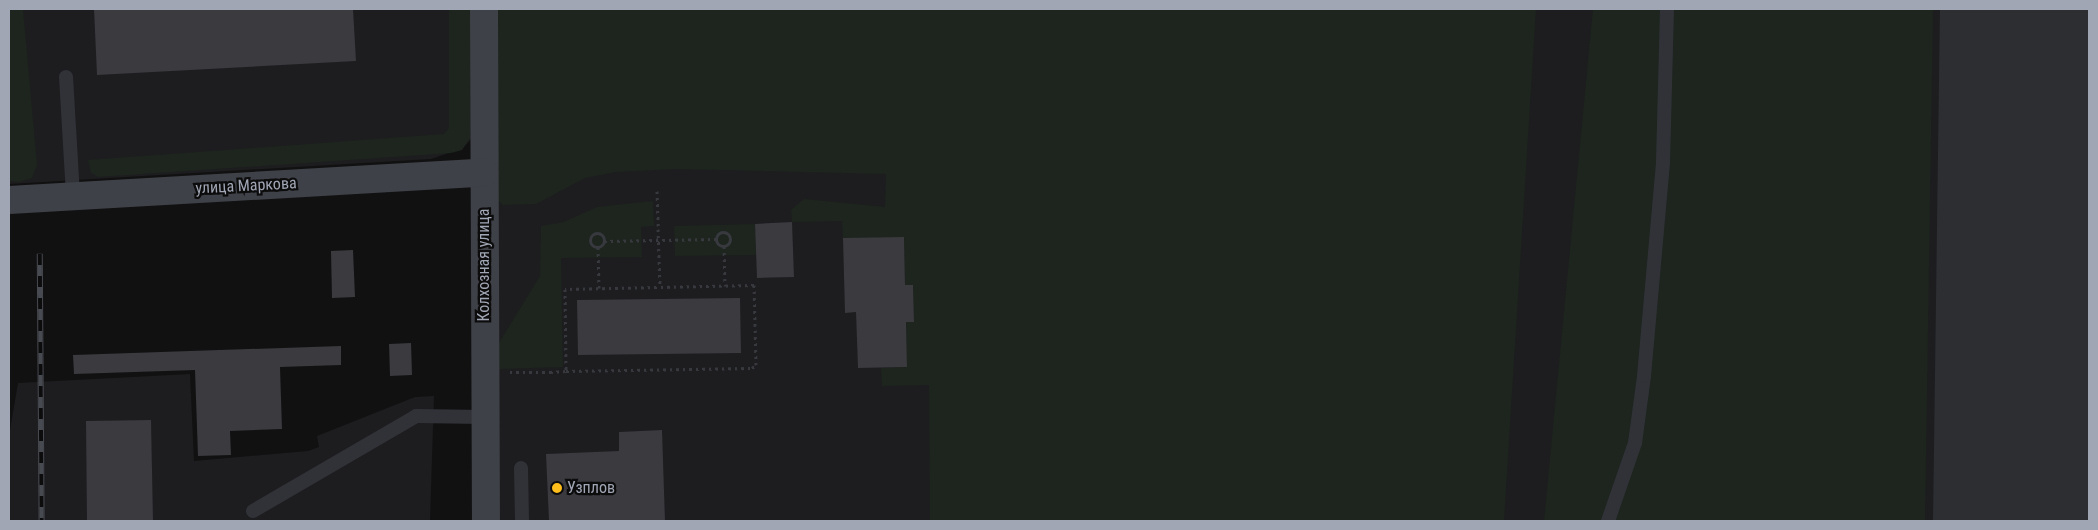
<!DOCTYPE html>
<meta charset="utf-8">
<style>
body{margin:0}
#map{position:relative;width:2098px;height:530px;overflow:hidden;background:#111112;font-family:"Roboto Condensed",sans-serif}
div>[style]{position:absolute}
.built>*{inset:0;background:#1d1d1f}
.green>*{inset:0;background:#1d251e}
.runway>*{height:158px;margin:-79px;padding:0 79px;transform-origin:79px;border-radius:79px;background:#2c2e32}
.building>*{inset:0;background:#3a3a3f}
.path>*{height:3px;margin-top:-1.5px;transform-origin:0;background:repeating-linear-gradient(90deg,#37393f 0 2.5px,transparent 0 6.5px)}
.path>.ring{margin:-1.5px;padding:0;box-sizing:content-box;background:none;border:3px solid #37393f;border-radius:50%}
.lane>*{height:14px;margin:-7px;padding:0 7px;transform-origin:7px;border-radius:7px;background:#313238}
.secondary>*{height:28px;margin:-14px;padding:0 14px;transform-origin:14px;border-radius:14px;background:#3f4148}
.rail>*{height:5.5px;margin-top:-2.75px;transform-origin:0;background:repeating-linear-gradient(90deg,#0c0c0d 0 11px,#484a51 0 22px);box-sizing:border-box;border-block:1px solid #484a51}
.dots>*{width:14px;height:14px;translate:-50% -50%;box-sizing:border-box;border:2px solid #0c0c0d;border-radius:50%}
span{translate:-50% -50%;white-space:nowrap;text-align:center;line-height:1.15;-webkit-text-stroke:4.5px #0c0c0d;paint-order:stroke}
.street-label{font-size:16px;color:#a1a6b4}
.poi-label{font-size:16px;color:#a1a6b4}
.left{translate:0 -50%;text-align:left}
.frame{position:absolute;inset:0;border:10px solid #a1a6b4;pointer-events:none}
</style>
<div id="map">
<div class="built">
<div style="clip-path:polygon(9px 9px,478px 9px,475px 135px,463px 148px,431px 159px,9px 184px)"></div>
<div style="clip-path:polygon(495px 9px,2089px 9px,2089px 521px,498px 521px)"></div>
<div style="clip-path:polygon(190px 374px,194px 461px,308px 451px,319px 447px,317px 436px,415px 397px,434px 396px,430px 521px,9px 521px,9px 436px,18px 383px)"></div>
</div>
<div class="green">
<div style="clip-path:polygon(9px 9px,23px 9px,37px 165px,32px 178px,19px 182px,9px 181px)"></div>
<div style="clip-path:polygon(449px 9px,470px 9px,470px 138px,462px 150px,451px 153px,98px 177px,91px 173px,88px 160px,444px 134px,449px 128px)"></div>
<div style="clip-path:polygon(498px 9px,1536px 9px,1504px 521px,930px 521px,929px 385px,882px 386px,881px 368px,907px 367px,906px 322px,914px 322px,913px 285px,905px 285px,904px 237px,843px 239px,842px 221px,792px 222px,791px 210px,804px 199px,885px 207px,886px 174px,676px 169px,616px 172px,585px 178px,536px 204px,503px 205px,497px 200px)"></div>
<div style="clip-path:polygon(1593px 9px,1933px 9px,1925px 521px,1544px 521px)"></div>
<div style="clip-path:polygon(653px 201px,654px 226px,641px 227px,642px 257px,561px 258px,563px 367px,499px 369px,499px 343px,540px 276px,541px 226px,564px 222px,597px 207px)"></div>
<div style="clip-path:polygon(755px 224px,756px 255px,675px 256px,674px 226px)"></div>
</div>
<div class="runway">
<div style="left:2012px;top:521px;width:512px;rotate:-89.22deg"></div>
</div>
<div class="building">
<div style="clip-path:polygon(94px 9px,353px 9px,356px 61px,97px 75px)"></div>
<div style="clip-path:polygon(792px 222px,794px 277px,757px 278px,755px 224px)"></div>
<div style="clip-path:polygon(904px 237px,905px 285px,913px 285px,914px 322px,906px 322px,907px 367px,858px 368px,856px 312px,845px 313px,843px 238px)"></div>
<div style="clip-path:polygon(353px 250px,355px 297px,332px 298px,331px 251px)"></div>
<div style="clip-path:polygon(740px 298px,741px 353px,578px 355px,577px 300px)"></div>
<div style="clip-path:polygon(411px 343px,412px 375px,390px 376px,389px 344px)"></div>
<div style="clip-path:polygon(341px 346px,341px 365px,280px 367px,282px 429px,230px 431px,231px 455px,198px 456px,195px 370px,74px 374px,73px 355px)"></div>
<div style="clip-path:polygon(151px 420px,153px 521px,87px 521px,86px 421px)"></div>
<div style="clip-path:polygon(662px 430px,665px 521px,549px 521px,546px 454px,619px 451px,619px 432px)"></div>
</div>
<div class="path">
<div style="left:657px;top:191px;width:35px;rotate:88deg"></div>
<div style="left:658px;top:229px;width:58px;rotate:88deg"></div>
<div class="ring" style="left:716px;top:232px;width:11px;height:11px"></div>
<div class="ring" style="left:590px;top:233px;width:11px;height:11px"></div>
<div style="left:604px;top:241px;width:112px;rotate:-1deg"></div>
<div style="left:724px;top:246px;width:40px;rotate:88.6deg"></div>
<div style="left:598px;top:247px;width:41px;rotate:88.6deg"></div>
<div style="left:510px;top:372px;width:40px"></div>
<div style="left:550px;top:372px;width:16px;rotate:-4deg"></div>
<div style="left:566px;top:371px;width:186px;rotate:-0.9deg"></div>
<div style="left:752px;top:368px;width:5px;rotate:-37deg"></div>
<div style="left:756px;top:365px;width:80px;rotate:-91.4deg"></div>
<div style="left:754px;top:285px;width:189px;rotate:178.8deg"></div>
<div style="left:565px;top:289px;width:82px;rotate:89.3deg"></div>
</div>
<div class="lane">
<div style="left:66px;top:77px;width:119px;rotate:86.6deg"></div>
<div style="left:521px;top:468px;width:53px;rotate:88.9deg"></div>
<div style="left:253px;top:511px;width:189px;rotate:-30.2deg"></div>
<div style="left:416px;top:416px;width:68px;rotate:0.8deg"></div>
<div style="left:1608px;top:521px;width:83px;rotate:-70.9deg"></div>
<div style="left:1635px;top:443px;width:68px;rotate:-82.3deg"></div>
<div style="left:1644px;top:376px;width:215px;rotate:-84.9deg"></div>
<div style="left:1663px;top:162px;width:153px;rotate:-88.5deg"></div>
</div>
<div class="secondary">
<div style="left:484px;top:9px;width:512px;rotate:89.78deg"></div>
<div style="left:9px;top:200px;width:476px;rotate:-3.3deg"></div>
</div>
<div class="rail">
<div style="left:40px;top:254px;width:267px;rotate:89.6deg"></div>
</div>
<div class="dots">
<div style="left:557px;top:488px;background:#ffbe1c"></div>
</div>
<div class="street-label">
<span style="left:246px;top:186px;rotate:-3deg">улица Маркова</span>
<span style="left:484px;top:265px;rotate:-90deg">Колхозная улица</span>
</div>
<div class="poi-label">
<span class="left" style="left:567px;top:488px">Узплов</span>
</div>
<div class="frame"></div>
</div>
